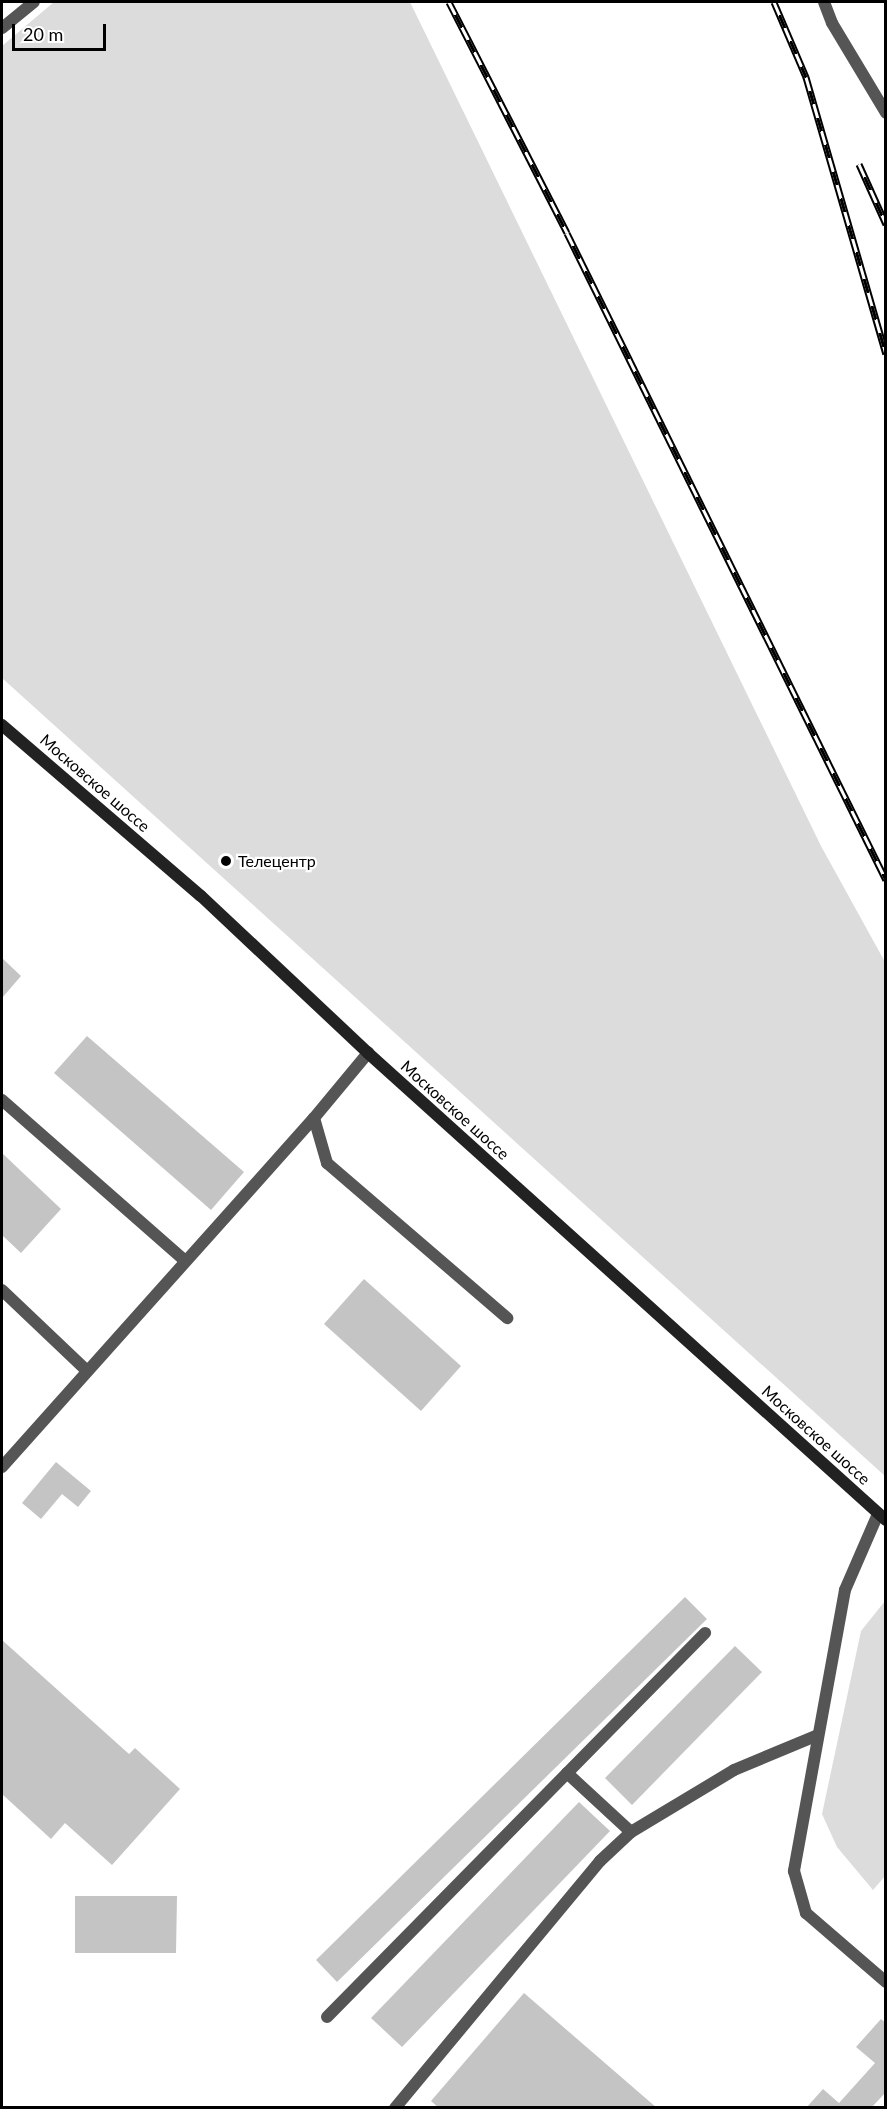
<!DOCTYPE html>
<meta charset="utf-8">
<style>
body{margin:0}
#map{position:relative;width:887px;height:2109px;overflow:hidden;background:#fff;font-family:Lato,sans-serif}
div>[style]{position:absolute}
.green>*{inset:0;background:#dcdcdc}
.building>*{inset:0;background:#c4c4c4}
.lane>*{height:12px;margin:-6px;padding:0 6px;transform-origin:6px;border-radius:6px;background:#555}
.street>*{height:12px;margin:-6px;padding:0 6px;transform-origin:6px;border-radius:6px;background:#555}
.secondary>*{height:12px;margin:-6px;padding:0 6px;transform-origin:6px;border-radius:6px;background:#222}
.rail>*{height:7px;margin-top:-3.5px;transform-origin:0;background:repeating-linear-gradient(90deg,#fff 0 14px,#000 0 28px);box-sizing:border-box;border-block:2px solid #000}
.dots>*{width:16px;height:16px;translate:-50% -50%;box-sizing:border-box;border:3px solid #fff;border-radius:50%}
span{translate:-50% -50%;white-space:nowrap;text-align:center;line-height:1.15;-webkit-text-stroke:4.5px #fff;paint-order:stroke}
.street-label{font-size:16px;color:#000}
.poi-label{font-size:16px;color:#000}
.left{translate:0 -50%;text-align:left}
.frame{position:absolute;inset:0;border:3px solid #000;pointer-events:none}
.scale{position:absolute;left:12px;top:24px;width:94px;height:27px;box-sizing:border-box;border:3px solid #000;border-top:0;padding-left:8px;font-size:18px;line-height:21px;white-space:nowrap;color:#000;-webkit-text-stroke:4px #fff;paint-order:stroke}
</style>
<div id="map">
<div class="green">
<div style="clip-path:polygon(54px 2px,410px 2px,821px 846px,885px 962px,885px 1476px,2px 678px,2px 46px)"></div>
<div style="clip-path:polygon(885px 1601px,886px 1875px,873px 1890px,837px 1847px,822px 1814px,861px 1631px)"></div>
</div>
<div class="building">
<div style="clip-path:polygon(2px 958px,21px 976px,2px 998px)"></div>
<div style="clip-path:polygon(87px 1036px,244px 1172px,211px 1210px,54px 1073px)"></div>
<div style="clip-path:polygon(2px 1153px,61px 1209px,21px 1253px,2px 1235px)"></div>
<div style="clip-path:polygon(364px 1279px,461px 1366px,421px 1411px,324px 1324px)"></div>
<div style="clip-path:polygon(56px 1462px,91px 1491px,78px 1507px,62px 1494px,41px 1519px,22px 1503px)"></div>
<div style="clip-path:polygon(685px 1597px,707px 1619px,337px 1982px,316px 1960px)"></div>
<div style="clip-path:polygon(2px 1640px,129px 1754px,135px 1748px,180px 1789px,112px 1865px,65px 1823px,51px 1839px,2px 1794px)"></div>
<div style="clip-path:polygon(735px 1646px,762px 1672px,632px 1805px,605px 1778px)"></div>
<div style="clip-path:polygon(579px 1802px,610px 1831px,402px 2047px,371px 2018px)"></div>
<div style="clip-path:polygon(75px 1896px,177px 1896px,176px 1953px,75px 1953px)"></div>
<div style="clip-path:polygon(524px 1993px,657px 2108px,439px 2108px,431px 2101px)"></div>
<div style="clip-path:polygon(881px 2019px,886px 2023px,886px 2092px,871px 2108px,806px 2108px,823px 2089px,839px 2103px,875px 2063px,856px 2047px)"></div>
</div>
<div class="lane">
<div style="left:824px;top:2px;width:22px;rotate:69deg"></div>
<div style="left:832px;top:23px;width:105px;rotate:59deg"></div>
<div style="left:2px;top:1100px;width:244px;rotate:41.3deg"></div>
<div style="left:314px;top:1118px;width:47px;rotate:73.9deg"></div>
<div style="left:327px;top:1163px;width:238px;rotate:40.7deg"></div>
<div style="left:2px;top:1290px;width:117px;rotate:43.6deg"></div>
<div style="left:878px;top:1514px;width:83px;rotate:113.5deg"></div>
<div style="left:845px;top:1590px;width:286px;rotate:100.3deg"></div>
<div style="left:794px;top:1871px;width:44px;rotate:74.1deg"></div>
<div style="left:806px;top:1913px;width:106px;rotate:40.8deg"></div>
<div style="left:567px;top:1773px;width:87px;rotate:42.7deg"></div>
<div style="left:327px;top:2017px;width:539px;rotate:-45.45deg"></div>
<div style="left:395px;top:2108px;width:321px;rotate:-50.3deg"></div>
<div style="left:600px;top:1861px;width:42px;rotate:-43.1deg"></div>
<div style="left:631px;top:1832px;width:120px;rotate:-31deg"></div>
<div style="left:734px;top:1770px;width:91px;rotate:-22.6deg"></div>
</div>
<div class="street">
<div style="left:2px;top:28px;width:41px;rotate:-39.1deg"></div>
<div style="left:2px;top:1467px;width:468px;rotate:-48.2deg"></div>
<div style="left:314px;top:1118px;width:85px;rotate:-50.3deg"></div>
</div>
<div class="secondary">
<div style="left:2px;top:725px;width:262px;rotate:40.7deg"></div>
<div style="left:201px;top:896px;width:229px;rotate:43.2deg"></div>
<div style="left:368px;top:1053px;width:697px;rotate:42.04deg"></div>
</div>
<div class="rail">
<div style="left:449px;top:2px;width:259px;rotate:62.9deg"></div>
<div style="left:567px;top:233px;width:721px;rotate:63.75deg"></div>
<div style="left:774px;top:2px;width:82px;rotate:66.9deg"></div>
<div style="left:806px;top:77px;width:288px;rotate:73.9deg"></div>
<div style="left:859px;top:164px;width:66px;rotate:65.8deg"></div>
</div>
<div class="dots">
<div style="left:226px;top:861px;background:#000"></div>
</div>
<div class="street-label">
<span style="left:95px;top:783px;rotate:41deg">Московское шоссе</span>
<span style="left:455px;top:1110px;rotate:42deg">Московское шоссе</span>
<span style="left:816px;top:1435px;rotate:42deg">Московское шоссе</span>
</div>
<div class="poi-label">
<span class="left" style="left:238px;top:861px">Телецентр</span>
</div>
<div class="frame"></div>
<div class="scale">20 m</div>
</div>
